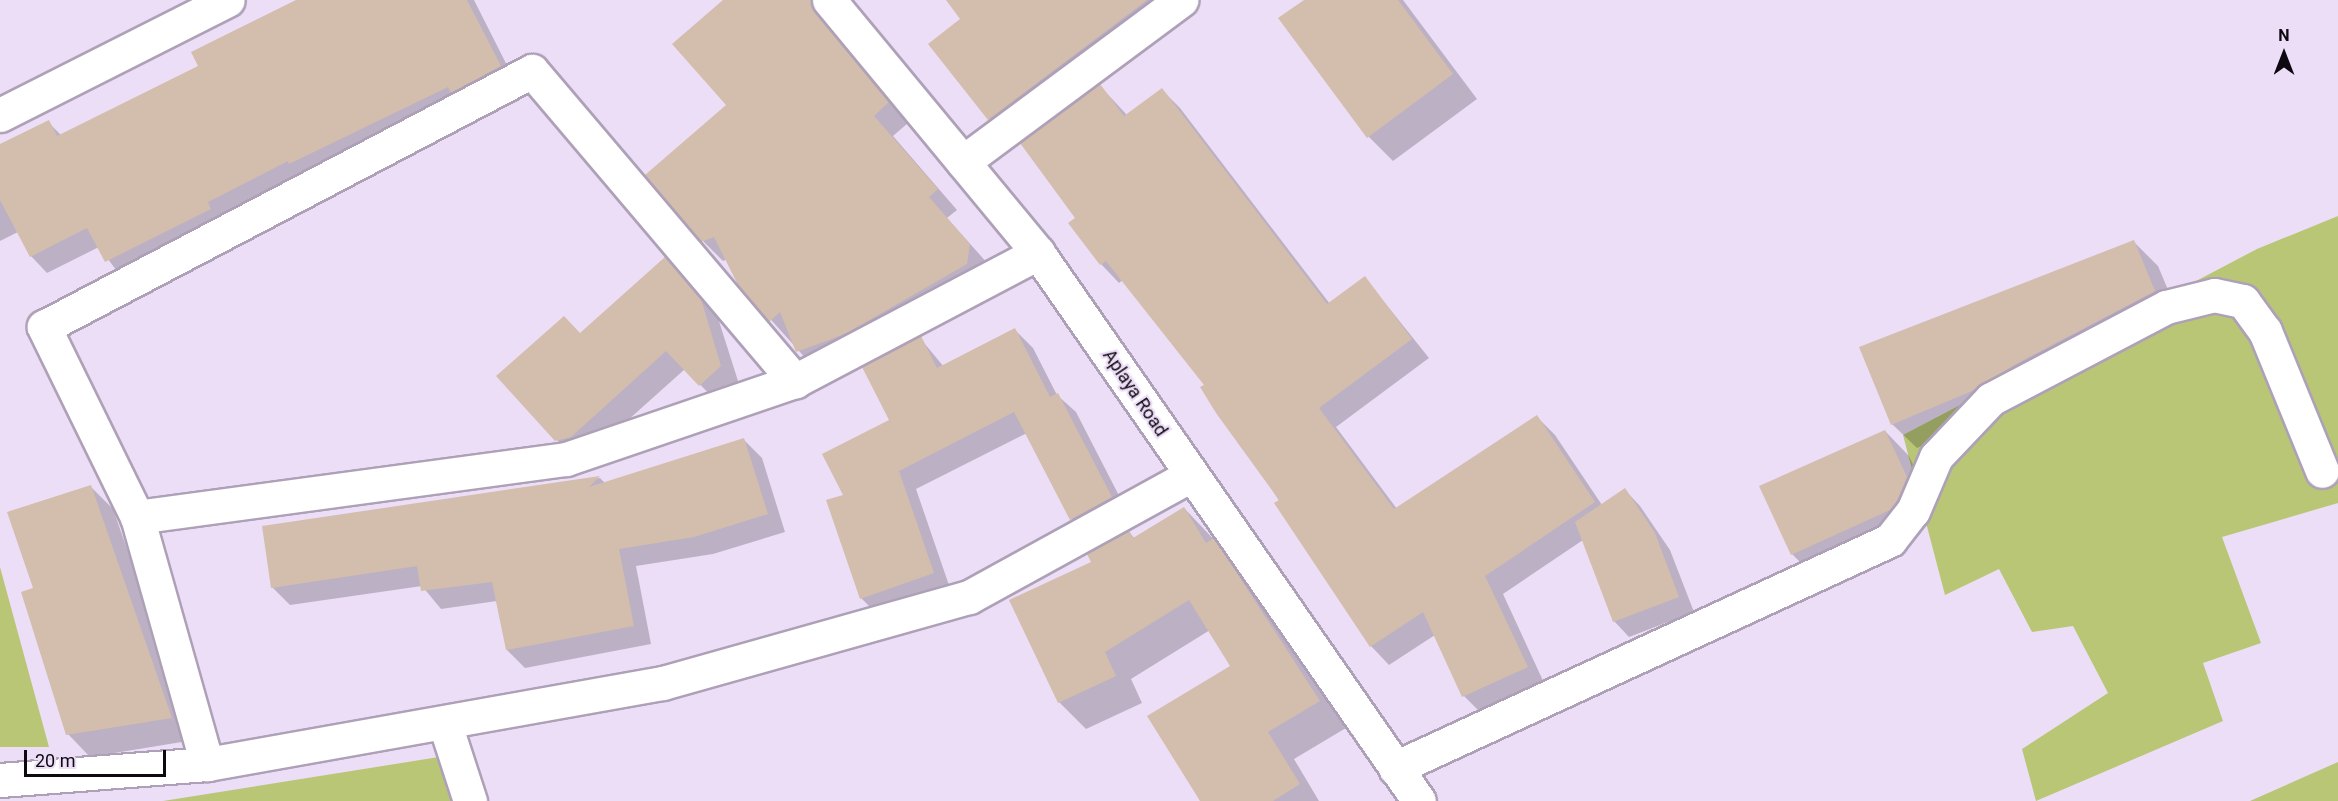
<!DOCTYPE html>
<style>
body{margin:0}
#map{position:relative;width:2338px;height:801px;overflow:hidden;background:#ecdef6;font-family:Roboto,sans-serif}
div>[style]{position:absolute}
.green>*{inset:0;background:#b9c676}
.shadow>*{inset:0;background:#0003}
.building>*{inset:0;background:#d3bdac}
.roads{filter:drop-shadow(2px 0 #aea1b7) drop-shadow(-2px 0 #aea1b7) drop-shadow(0 2px #aea1b7) drop-shadow(0 -2px #aea1b7)}
.street>*{height:33px;margin:-16.5px;padding:0 16.5px;transform-origin:16.5px;border-radius:16.5px;background:#fff}
.secondary>*{height:33px;margin:-16.5px;padding:0 16.5px;transform-origin:16.5px;border-radius:16.5px;background:#fff}
span{translate:-50% -50%;white-space:nowrap;text-align:center;line-height:1.15;-webkit-text-stroke:4.5px #ecdef6;paint-order:stroke}
.street-label{font-size:18px;color:#0e0911}
.north{position:absolute;left:2254px;top:24px;width:60px;height:60px;-webkit-text-stroke:4px #ecdef6;paint-order:stroke;rotate:0deg;font-size:16px;font-weight:700;line-height:24px;text-align:center;color:#0e0911}
.north::after{content:'';display:block;margin:auto;width:21px;height:27px;background:#0e0911;clip-path:polygon(50% 0,100% 100%,50% 72%,0 100%)}
.scale{position:absolute;left:24px;top:750px;width:142px;height:27px;box-sizing:border-box;border:3px solid #0e0911;border-top:0;padding-left:8px;font-size:18px;line-height:21px;white-space:nowrap;color:#0e0911;-webkit-text-stroke:4px #ecdef6;paint-order:stroke}
</style>
<div id="map">
<div class="green">
<div style="clip-path:polygon(2338px 216px,2338px 503px,2222px 537px,2261px 643px,2203px 663px,2223px 721px,2036px 801px,2022px 749px,2108px 693px,2073px 626px,2032px 632px,1999px 569px,1945px 595px,1903px 435px,2257px 249px)"></div>
<div style="clip-path:polygon(0 567px,49px 747px,0 747px)"></div>
<div style="clip-path:polygon(439px 757px,452px 801px,163px 801px)"></div>
<div style="clip-path:polygon(2338px 762px,2338px 801px,2250px 801px)"></div>
</div>
<div class="shadow">
<div style="clip-path:polygon(299px 0,474px 0,516px 83px,122px 278px,99px 247px,47px 273px,31px 256px,18px 232px,0 241px,0 146px,48px 122px,62px 136px,200px 67px)"></div>
<div style="clip-path:polygon(725px 0,821px 0,834px 33px,908px 123px,893px 136px,957px 210px,947px 218px,989px 265px,817px 371px,739px 284px,727px 259px,723px 261px,703px 241px,728px 105px)"></div>
<div style="clip-path:polygon(947px 0,1186px 0,1006px 137px,989px 119px,962px 19px)"></div>
<div style="clip-path:polygon(1306px 0,1403px 0,1477px 99px,1393px 161px,1369px 137px,1281px 19px)"></div>
<div style="clip-path:polygon(1100px 86px,1127px 115px,1162px 90px,1180px 108px,1330px 304px,1365px 278px,1429px 358px,1336px 427px,1397px 509px,1537px 417px,1555px 435px,1602px 505px,1625px 490px,1640px 506px,1670px 550px,1694px 612px,1629px 637px,1614px 621px,1583px 540px,1503px 594px,1545px 685px,1482px 714px,1464px 696px,1435px 635px,1389px 665px,1371px 646px,1206px 385px,1124px 279px,1119px 283px,1101px 264px,1078px 218px)"></div>
<div style="clip-path:polygon(2134px 242px,2158px 266px,2179px 316px,2040px 388px,1997px 415px,1917px 448px,1892px 424px,1861px 348px)"></div>
<div style="clip-path:polygon(665px 259px,718px 318px,739px 384px,718px 403px,685px 369px,589px 455px,575px 459px,557px 440px,581px 335px)"></div>
<div style="clip-path:polygon(1015px 330px,1033px 348px,1057px 395px,1076px 412px,1129px 515px,1089px 537px,1071px 519px,1027px 433px,916px 489px,951px 591px,879px 616px,861px 598px,845px 496px,892px 421px,920px 338px,944px 367px)"></div>
<div style="clip-path:polygon(1885px 431px,1909px 456px,1931px 503px,1816px 578px,1792px 554px)"></div>
<div style="clip-path:polygon(744px 440px,762px 458px,785px 532px,713px 554px,636px 566px,651px 644px,525px 668px,507px 650px,497px 601px,441px 609px,422px 586px,290px 605px,272px 587px,264px 527px,600px 478px,605px 483px)"></div>
<div style="clip-path:polygon(90px 486px,113px 509px,194px 740px,90px 757px,68px 734px,35px 589px)"></div>
<div style="clip-path:polygon(1184px 508px,1240px 567px,1346px 728px,1294px 759px,1319px 801px,1202px 801px,1232px 667px,1210px 630px,1131px 679px,1142px 703px,1086px 729px,1059px 702px,1093px 563px,1129px 532px,1135px 539px)"></div>
</div>
<div class="building">
<div style="clip-path:polygon(296px 0,467px 0,501px 66px,451px 93px,448px 87px,289px 164px,288px 161px,208px 202px,211px 209px,105px 262px,87px 228px,30px 257px,0 200px,0 144px,49px 120px,57px 136px,198px 66px,191px 52px)"></div>
<div style="clip-path:polygon(723px 0,811px 0,815px 12px,889px 102px,874px 116px,938px 189px,929px 197px,970px 244px,967px 264px,845px 334px,796px 352px,780px 312px,769px 322px,738px 285px,714px 237px,701px 242px,645px 175px,726px 105px,672px 44px)"></div>
<div style="clip-path:polygon(946px 0,1147px 0,988px 120px,928px 44px,960px 19px)"></div>
<div style="clip-path:polygon(1304px 0,1398px 0,1453px 74px,1367px 138px,1278px 18px)"></div>
<div style="clip-path:polygon(1100px 84px,1124px 116px,1162px 88px,1327px 304px,1365px 276px,1412px 339px,1319px 408px,1394px 509px,1537px 415px,1595px 502px,1485px 576px,1528px 667px,1462px 697px,1423px 612px,1370px 647px,1274px 503px,1279px 500px,1216px 413px,1200px 387px,1204px 385px,1106px 261px,1100px 265px,1068px 223px,1075px 218px,1020px 143px)"></div>
<div style="clip-path:polygon(2134px 240px,2155px 291px,2016px 364px,1972px 391px,1891px 425px,1859px 347px)"></div>
<div style="clip-path:polygon(665px 257px,701px 299px,721px 366px,699px 386px,666px 351px,571px 437px,555px 441px,496px 376px,564px 316px,580px 333px)"></div>
<div style="clip-path:polygon(1015px 328px,1050px 397px,1058px 393px,1112px 497px,1070px 520px,1014px 412px,899px 471px,934px 573px,860px 599px,826px 500px,843px 495px,822px 454px,889px 420px,862px 367px,921px 336px,937px 368px)"></div>
<div style="clip-path:polygon(1885px 430px,1907px 477px,1897px 501px,1890px 510px,1791px 555px,1759px 486px)"></div>
<div style="clip-path:polygon(744px 438px,768px 514px,694px 537px,619px 549px,634px 626px,506px 650px,492px 582px,421px 591px,417px 566px,271px 588px,262px 526px,600px 476px,589px 487px)"></div>
<div style="clip-path:polygon(91px 485px,172px 718px,66px 735px,21px 592px,33px 588px,7px 512px)"></div>
<div style="clip-path:polygon(1625px 488px,1655px 533px,1679px 597px,1613px 622px,1575px 522px)"></div>
<div style="clip-path:polygon(1184px 507px,1206px 543px,1214px 538px,1320px 701px,1268px 732px,1300px 784px,1273px 801px,1200px 801px,1147px 716px,1230px 666px,1189px 600px,1105px 652px,1116px 676px,1058px 703px,1009px 600px,1091px 562px,1087px 554px,1129px 530px,1133px 538px)"></div>
</div>
<div class="roads">
<div class="street">
<div style="left:0;top:115px;width:255px;rotate:-26.8deg"></div>
<div style="left:963px;top:162px;width:272px;rotate:-36.6deg"></div>
<div style="left:137px;top:517px;width:433px;rotate:-7.7deg"></div>
<div style="left:566px;top:459px;width:242px;rotate:-18.8deg"></div>
<div style="left:795px;top:381px;width:275px;rotate:-27.8deg"></div>
<div style="left:445px;top:724px;width:81px;rotate:72deg"></div>
<div style="left:207px;top:764px;width:257px;rotate:-105.8deg"></div>
<div style="left:137px;top:517px;width:212px;rotate:-116.1deg"></div>
<div style="left:44px;top:327px;width:551px;rotate:-27.68deg"></div>
<div style="left:532px;top:71px;width:407px;rotate:49.7deg"></div>
<div style="left:1395px;top:768px;width:545px;rotate:-24.73deg"></div>
<div style="left:1890px;top:540px;width:37px;rotate:-52deg"></div>
<div style="left:1913px;top:511px;width:59px;rotate:-66.9deg"></div>
<div style="left:1936px;top:457px;width:80px;rotate:-46.5deg"></div>
<div style="left:1991px;top:399px;width:198px;rotate:-27.7deg"></div>
<div style="left:2166px;top:307px;width:49px;rotate:-14deg"></div>
<div style="left:2214px;top:295px;width:30px;rotate:12deg"></div>
<div style="left:2243px;top:301px;width:37px;rotate:54deg"></div>
<div style="left:2265px;top:331px;width:151px;rotate:67.8deg"></div>
<div style="left:0;top:780px;width:208px;rotate:-4.4deg"></div>
<div style="left:207px;top:764px;width:463px;rotate:-10.1deg"></div>
<div style="left:663px;top:683px;width:318px;rotate:-15.7deg"></div>
<div style="left:969px;top:597px;width:253px;rotate:-28.8deg"></div>
</div>
<div class="secondary">
<div style="left:829px;top:0;width:328px;rotate:50.4deg"></div>
<div style="left:1038px;top:253px;width:667px;rotate:55.19deg"></div>
</div>
</div>
<div class="street-label">
<span style="left:1135px;top:393px;rotate:56deg">Aplaya Road</span>
</div>
<div class="north">N</div>
<div class="scale">20 m</div>
</div>
